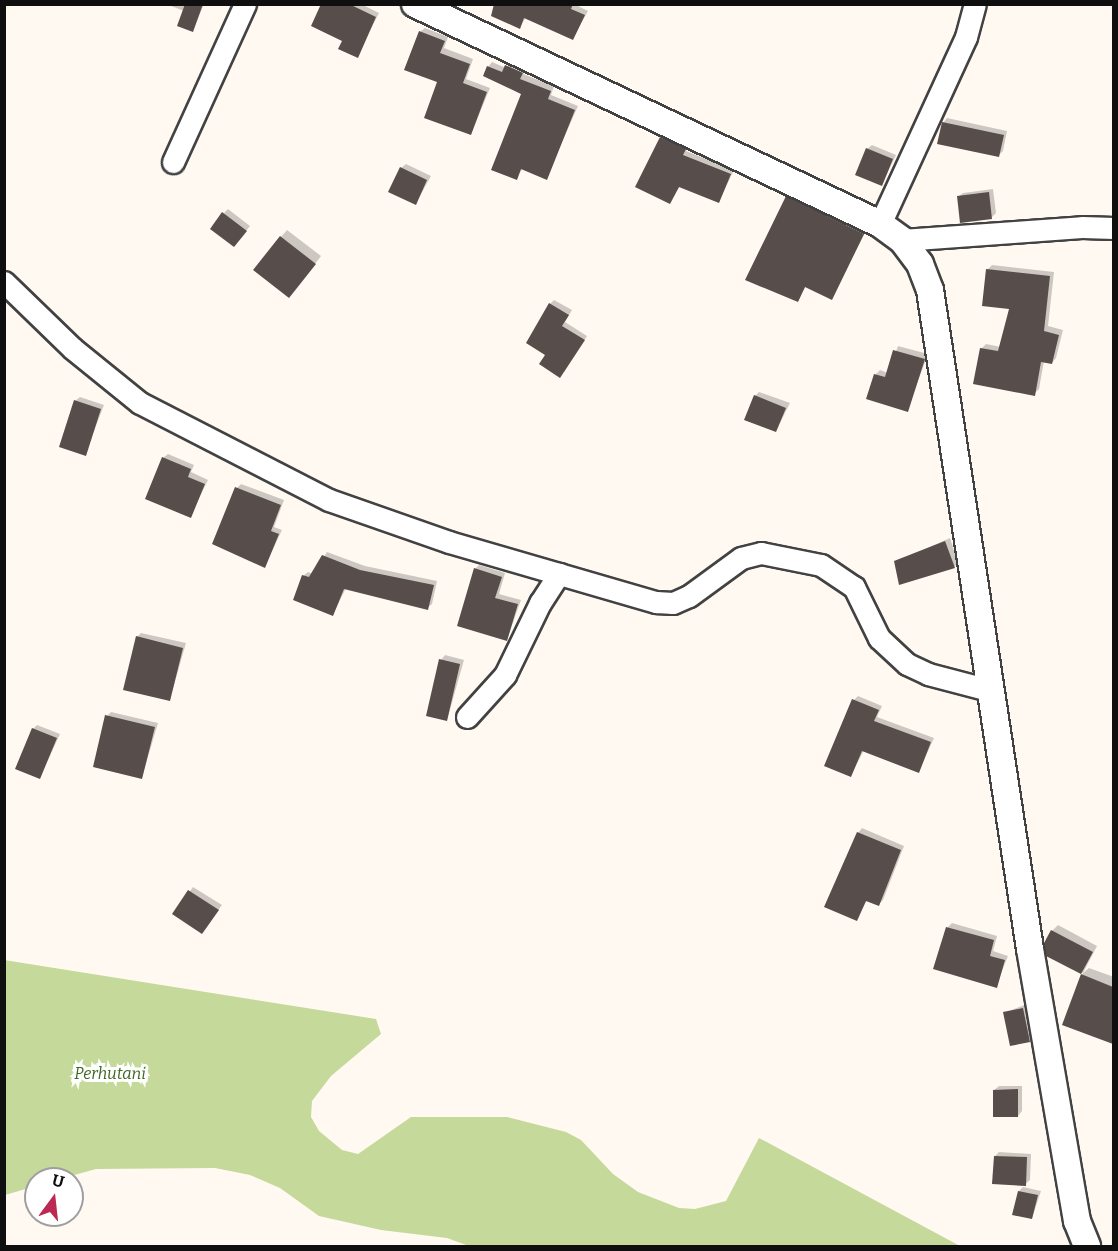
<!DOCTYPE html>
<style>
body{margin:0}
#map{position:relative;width:1118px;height:1251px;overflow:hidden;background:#fff9f1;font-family:Bitter,serif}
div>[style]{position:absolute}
.forest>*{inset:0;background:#c5d99b}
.shadow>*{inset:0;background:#0003}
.building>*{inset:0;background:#574d4b}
.roads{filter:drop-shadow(2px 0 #424242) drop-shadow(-2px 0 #424242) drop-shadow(0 2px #424242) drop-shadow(0 -2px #424242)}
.minor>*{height:21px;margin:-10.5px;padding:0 10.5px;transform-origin:10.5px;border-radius:10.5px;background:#fff}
.tertiary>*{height:26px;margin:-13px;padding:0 13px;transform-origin:13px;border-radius:13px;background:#fff}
span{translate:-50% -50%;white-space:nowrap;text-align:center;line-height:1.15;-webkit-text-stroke:6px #fff;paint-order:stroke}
.park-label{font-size:16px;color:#3e6620;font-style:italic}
.frame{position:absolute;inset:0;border:6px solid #0f0f0f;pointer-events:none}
.north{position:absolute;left:24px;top:1167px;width:60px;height:60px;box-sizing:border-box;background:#fff;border:2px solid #9f9f9f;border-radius:50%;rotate:15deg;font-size:16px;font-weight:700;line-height:24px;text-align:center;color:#0f0f0f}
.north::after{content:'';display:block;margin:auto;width:21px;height:27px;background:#bc2951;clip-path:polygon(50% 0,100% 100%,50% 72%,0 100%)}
</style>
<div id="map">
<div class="forest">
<div style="clip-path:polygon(4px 960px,376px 1019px,381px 1034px,331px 1076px,312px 1101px,311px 1117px,319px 1131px,342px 1150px,358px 1154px,411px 1117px,507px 1117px,566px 1132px,581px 1140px,613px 1174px,638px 1192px,679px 1208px,695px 1209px,726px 1201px,759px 1138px,960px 1246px,469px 1246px,447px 1238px,381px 1230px,319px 1216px,280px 1188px,250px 1175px,215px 1168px,96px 1169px,60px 1179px,36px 1179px,36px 1186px,5px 1195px)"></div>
</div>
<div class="shadow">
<div style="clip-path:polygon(166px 4px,204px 4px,193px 30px,184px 11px)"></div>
<div style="clip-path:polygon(322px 4px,361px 4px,379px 13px,357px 56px)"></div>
<div style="clip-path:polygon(498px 4px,574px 4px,588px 11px,573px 38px,526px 17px,520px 27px)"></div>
<div style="clip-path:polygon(425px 28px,448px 37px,444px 48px,473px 59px,466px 79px,490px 88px,471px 134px,439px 81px,420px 32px)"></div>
<div style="clip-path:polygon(492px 62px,506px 68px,511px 62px,526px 69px,523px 74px,554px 86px,551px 95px,578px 106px,546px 178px,523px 168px,516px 178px,523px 93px,488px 67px)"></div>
<div style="clip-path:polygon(947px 118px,1007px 131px,1003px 151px,998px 156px,943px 123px)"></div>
<div style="clip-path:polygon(666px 134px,689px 144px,686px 151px,734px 170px,719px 201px,680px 186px,669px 202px,638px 187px)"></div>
<div style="clip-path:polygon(872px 145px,896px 155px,882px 184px,867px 149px)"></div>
<div style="clip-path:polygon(406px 164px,431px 176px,416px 203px,401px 168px)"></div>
<div style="clip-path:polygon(993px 189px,996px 213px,992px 217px,958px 197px,963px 193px)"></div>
<div style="clip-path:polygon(792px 193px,867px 229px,832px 298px,806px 286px,797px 300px,787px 197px)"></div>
<div style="clip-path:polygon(228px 209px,250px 226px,238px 241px,224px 213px)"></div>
<div style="clip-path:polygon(287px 230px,321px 256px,296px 289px,281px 237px)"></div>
<div style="clip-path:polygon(992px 265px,1054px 272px,1048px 326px,1063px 330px,1056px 358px,1052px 363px,1044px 361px,1039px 389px,1034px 394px,981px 349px,986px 344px,1001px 347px,1010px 308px,987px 270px)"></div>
<div style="clip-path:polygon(554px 300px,572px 310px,565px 322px,587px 336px,564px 372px,548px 354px,550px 304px)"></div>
<div style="clip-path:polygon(898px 346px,928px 354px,907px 410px,868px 398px,876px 374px,880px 370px,888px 373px)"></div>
<div style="clip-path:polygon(759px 392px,790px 403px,776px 431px,755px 396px)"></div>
<div style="clip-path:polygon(80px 397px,104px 405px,85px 454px,75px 401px)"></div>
<div style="clip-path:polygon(168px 454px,194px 465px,191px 472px,208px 480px,190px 516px,163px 458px)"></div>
<div style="clip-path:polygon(241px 484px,284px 500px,274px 527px,282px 530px,265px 566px,237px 488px)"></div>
<div style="clip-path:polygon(950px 538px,958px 563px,954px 567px,896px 562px)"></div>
<div style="clip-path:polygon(327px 552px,365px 566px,437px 581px,432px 604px,427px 608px,346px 588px,333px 614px,303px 576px,308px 572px,313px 574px)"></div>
<div style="clip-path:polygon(479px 565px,505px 573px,499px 594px,521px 600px,507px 639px,475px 569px)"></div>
<div style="clip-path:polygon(141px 633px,186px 643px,170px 699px,137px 637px)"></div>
<div style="clip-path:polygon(445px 655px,464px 660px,447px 720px,441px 660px)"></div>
<div style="clip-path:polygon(858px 696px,882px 706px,877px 717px,934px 738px,919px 771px,864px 750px,851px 775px,854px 700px)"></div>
<div style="clip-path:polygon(111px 712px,158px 723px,142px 777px,107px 716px)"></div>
<div style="clip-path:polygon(37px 725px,60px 734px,40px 777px,33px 729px)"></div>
<div style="clip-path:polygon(862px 828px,904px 846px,883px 900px,879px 904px,867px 900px,856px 919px,858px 833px)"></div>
<div style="clip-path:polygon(193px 887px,222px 905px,202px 932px,174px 914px)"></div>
<div style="clip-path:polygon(952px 923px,997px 936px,993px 951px,1008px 956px,996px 986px,947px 928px)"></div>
<div style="clip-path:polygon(1058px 925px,1097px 946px,1083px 973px,1048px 955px,1052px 931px)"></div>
<div style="clip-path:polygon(1089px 968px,1114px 977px,1114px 1043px,1064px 1024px,1083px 973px)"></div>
<div style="clip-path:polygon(1027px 1004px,1034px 1036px,1030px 1040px,1004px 1013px)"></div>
<div style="clip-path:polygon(999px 1086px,1022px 1086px,1022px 1111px,1018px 1116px,994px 1090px)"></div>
<div style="clip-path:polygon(999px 1152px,1031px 1154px,1030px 1180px,1025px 1184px,995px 1156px)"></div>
<div style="clip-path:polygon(1023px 1187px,1041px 1191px,1032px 1218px,1019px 1191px)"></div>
</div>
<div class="building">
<div style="clip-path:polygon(185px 4px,203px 4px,193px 32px,177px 26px)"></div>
<div style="clip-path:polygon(321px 4px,349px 4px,376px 17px,358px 58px,338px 49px,342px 41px,311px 26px)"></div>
<div style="clip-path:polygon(494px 4px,573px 4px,571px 9px,585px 15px,573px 40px,524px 18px,520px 29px,491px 16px)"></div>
<div style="clip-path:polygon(419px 31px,445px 41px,440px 53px,470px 64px,463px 83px,487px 92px,471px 135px,424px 118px,437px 82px,404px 70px)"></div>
<div style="clip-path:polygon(505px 65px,523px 73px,520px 79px,551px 91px,548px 99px,575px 110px,547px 180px,521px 169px,517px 180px,491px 170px,521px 94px,483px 76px,487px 66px,502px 72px)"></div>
<div style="clip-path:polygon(942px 122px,1004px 135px,999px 157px,937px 144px)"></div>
<div style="clip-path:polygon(660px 137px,686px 149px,683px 155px,731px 174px,719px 203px,679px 187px,670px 204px,635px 187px)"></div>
<div style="clip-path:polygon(866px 148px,893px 159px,882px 186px,855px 175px)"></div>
<div style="clip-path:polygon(400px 167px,427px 180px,416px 205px,388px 192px)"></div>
<div style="clip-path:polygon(989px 192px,992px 219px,960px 223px,957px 196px)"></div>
<div style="clip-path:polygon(786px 196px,864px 234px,832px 300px,805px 287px,798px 302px,745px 280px)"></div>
<div style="clip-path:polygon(222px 212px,247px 231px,234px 247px,210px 229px)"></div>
<div style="clip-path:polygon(280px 236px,316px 264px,289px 298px,253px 270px)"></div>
<div style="clip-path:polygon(986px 269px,1050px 276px,1044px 331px,1059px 335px,1052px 364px,1041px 362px,1035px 396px,973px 384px,980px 348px,998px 351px,1009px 309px,982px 306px)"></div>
<div style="clip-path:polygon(549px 303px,569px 315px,562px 326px,585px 340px,560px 378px,539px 364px,545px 355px,526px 343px)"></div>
<div style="clip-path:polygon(893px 350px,925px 359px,908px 412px,866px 399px,874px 374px,885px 377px)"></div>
<div style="clip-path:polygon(754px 395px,786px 408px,776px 432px,744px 420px)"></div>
<div style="clip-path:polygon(74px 400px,101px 409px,86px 456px,59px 447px)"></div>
<div style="clip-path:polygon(162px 457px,191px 469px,188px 477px,205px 484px,191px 518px,145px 499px)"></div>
<div style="clip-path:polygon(235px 487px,281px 505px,271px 531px,279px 534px,265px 568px,212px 544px)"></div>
<div style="clip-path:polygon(945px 541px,955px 568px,899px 585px,894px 561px)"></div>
<div style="clip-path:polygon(322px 555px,360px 570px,434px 585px,428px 610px,344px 589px,333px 616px,293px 600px,302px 575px,309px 577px)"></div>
<div style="clip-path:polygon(474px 568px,502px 577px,495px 598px,518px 604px,507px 641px,457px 626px)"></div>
<div style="clip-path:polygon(136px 636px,183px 648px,170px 701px,123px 690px)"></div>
<div style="clip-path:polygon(439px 659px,460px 664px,447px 721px,426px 716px)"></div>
<div style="clip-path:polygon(852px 699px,879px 710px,874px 721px,931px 742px,919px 773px,862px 751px,851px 777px,824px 766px)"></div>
<div style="clip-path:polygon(105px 715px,155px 727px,142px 779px,93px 767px)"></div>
<div style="clip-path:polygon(32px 728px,57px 738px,40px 779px,15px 769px)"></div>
<div style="clip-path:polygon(857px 832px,901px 850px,879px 906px,866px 901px,857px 921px,824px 907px)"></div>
<div style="clip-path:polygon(188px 890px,219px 910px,202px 934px,172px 914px)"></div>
<div style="clip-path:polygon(946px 927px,994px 940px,990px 956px,1005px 960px,997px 988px,933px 969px)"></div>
<div style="clip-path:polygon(1051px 930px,1093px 952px,1081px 974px,1046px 956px,1044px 943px)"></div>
<div style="clip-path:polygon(1081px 974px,1113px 987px,1113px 1044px,1062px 1025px)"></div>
<div style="clip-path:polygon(1023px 1008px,1030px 1042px,1010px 1046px,1003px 1012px)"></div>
<div style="clip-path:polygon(1018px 1089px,1018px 1117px,993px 1117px,993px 1090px)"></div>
<div style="clip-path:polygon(994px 1156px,1027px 1157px,1026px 1186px,992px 1184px)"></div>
<div style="clip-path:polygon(1018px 1191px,1038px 1195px,1032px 1219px,1012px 1215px)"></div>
</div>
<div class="roads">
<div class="minor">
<div style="left:173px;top:162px;width:174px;rotate:-65.5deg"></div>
<div style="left:880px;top:224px;width:206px;rotate:-65.3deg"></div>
<div style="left:966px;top:37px;width:34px;rotate:-75deg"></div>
<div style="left:902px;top:240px;width:180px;rotate:-4.1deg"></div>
<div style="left:1082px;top:227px;width:32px;rotate:2deg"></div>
<div style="left:4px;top:282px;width:95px;rotate:44.1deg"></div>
<div style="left:72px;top:348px;width:87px;rotate:39deg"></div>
<div style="left:140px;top:403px;width:212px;rotate:27.2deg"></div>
<div style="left:329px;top:500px;width:127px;rotate:19.3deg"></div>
<div style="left:449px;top:542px;width:216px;rotate:16.2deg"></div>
<div style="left:656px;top:602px;width:17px;rotate:3deg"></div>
<div style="left:673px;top:603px;width:17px;rotate:-24deg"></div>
<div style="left:689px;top:596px;width:64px;rotate:-36.2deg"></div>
<div style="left:741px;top:558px;width:21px;rotate:-14deg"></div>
<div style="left:761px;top:553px;width:61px;rotate:11.3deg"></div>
<div style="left:821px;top:565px;width:40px;rotate:34deg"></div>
<div style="left:854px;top:587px;width:57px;rotate:63.9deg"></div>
<div style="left:879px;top:638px;width:38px;rotate:43deg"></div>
<div style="left:907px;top:664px;width:23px;rotate:25deg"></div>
<div style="left:928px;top:674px;width:67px;rotate:14.7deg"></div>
<div style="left:467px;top:717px;width:57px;rotate:-47.9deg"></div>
<div style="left:505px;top:675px;width:80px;rotate:-64.1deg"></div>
<div style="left:540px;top:603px;width:35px;rotate:-57deg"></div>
</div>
<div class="tertiary">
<div style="left:415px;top:4px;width:514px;rotate:25.32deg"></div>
<div style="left:880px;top:224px;width:27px;rotate:36deg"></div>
<div style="left:902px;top:240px;width:30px;rotate:53deg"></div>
<div style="left:920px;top:264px;width:28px;rotate:69deg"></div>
<div style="left:930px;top:290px;width:667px;rotate:81.37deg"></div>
<div style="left:1030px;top:949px;width:276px;rotate:80.2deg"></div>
<div style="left:1077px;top:1221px;width:27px;rotate:68deg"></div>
</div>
</div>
<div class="park-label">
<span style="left:110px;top:1074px">Perhutani</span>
</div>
<div class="frame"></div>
<div class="north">U</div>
</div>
